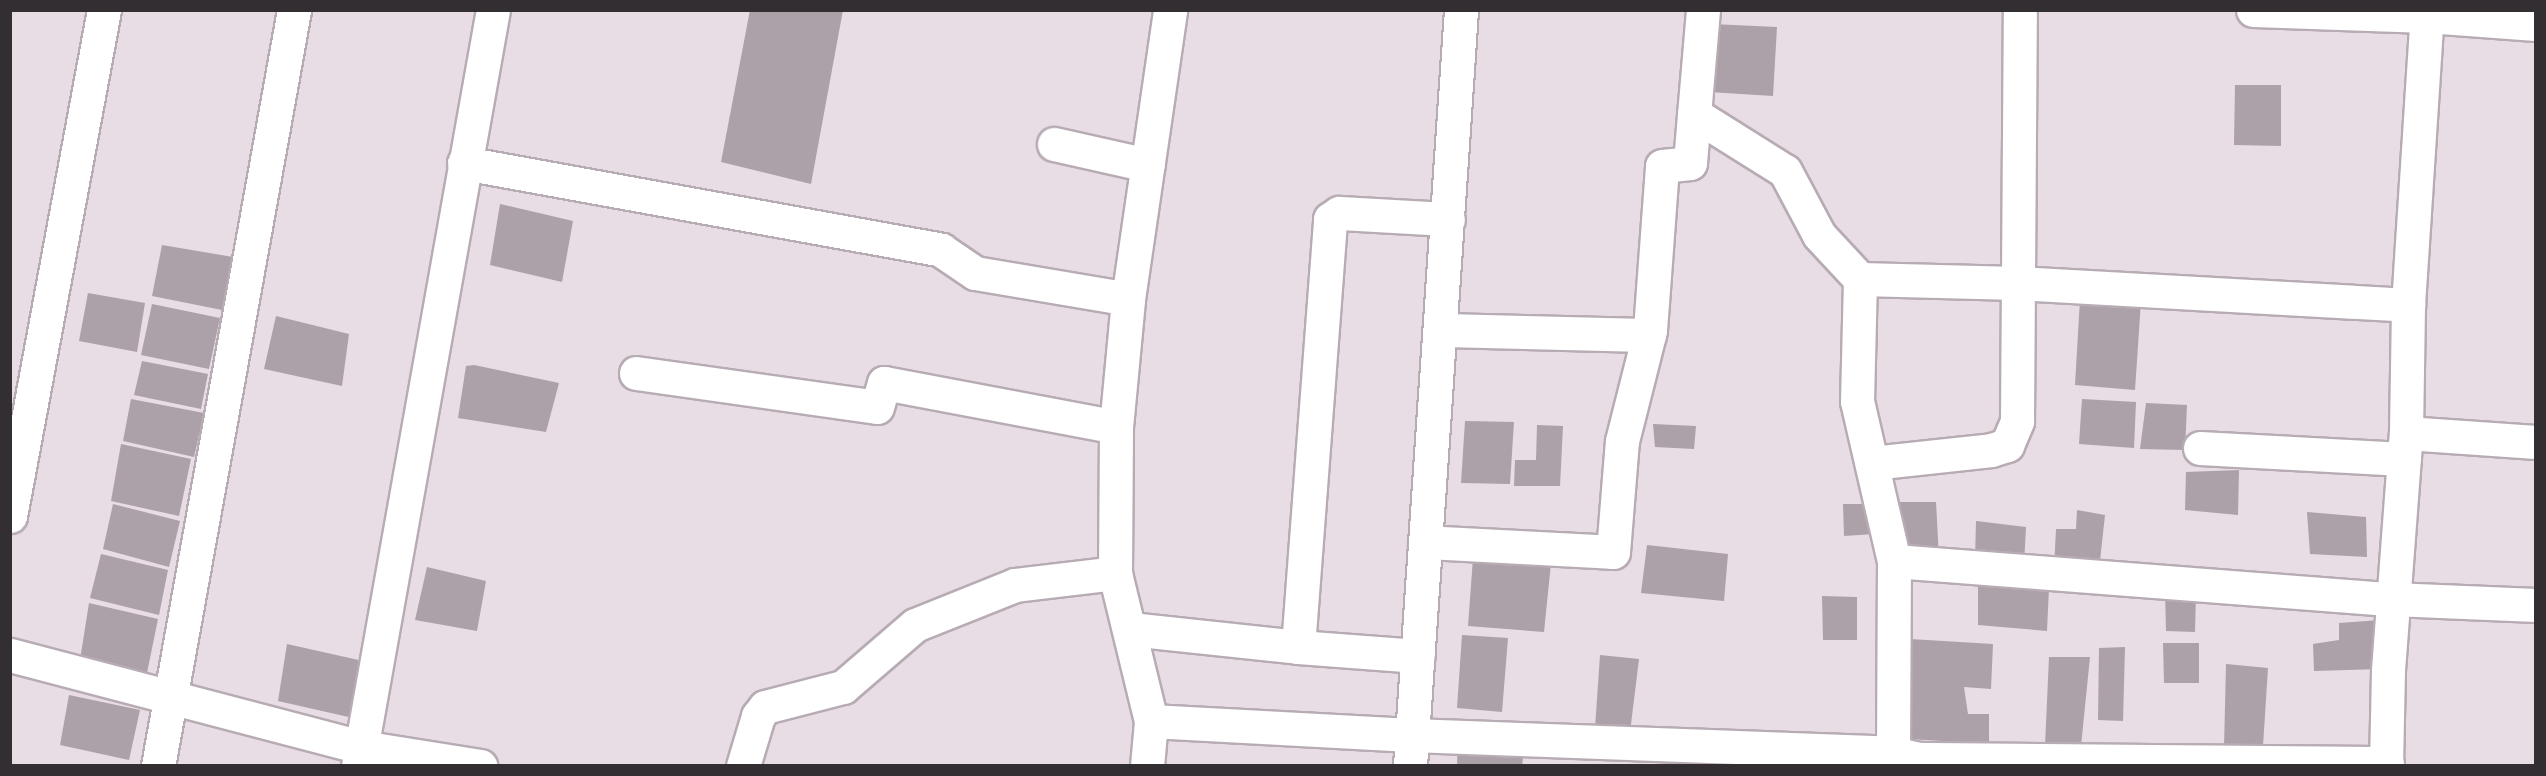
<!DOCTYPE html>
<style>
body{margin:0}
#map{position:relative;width:2546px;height:776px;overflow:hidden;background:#e8dce5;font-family:Roboto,sans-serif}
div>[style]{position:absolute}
.building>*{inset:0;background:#aca0a9}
.roads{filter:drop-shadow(2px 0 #b7abb4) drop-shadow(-2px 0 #b7abb4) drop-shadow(0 2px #b7abb4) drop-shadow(0 -2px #b7abb4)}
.minor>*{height:33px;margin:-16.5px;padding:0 16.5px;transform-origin:16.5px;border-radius:16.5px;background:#fff}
span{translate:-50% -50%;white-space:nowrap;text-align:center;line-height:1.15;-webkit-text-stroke:5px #e8dce5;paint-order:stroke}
.frame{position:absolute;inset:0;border:12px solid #322e31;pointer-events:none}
</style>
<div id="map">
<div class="building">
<div style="clip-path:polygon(750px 10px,843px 10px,811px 184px,721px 162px)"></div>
<div style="clip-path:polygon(1712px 24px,1777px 27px,1773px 96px,1709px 92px)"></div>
<div style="clip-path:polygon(2235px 85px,2281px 85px,2281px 146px,2234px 145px)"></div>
<div style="clip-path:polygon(500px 204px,573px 221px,562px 282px,490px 265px)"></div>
<div style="clip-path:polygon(162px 245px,233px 257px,222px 310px,152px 296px)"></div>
<div style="clip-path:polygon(88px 293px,145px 303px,137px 352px,79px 341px)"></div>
<div style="clip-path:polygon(2080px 299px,2141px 301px,2135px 390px,2075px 385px)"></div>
<div style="clip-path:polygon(152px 304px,220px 318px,209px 369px,141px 355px)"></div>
<div style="clip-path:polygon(276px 316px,349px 334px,342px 386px,264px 369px)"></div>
<div style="clip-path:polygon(142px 361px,208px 374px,201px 409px,134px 395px)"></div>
<div style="clip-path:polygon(474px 365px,559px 383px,546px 432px,458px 418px,466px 366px)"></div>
<div style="clip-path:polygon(131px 399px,204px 413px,194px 457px,123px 441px)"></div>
<div style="clip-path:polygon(2082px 399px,2136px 402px,2134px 448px,2079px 444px)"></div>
<div style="clip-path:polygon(2146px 403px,2187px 405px,2185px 450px,2140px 449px)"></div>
<div style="clip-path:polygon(1465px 421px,1514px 422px,1510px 484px,1461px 483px)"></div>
<div style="clip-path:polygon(1653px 424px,1696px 426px,1694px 449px,1655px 447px)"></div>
<div style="clip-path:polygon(1537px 425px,1563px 426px,1560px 486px,1514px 486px,1515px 460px,1536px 460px)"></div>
<div style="clip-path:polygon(121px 444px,191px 459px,179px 516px,111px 501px)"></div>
<div style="clip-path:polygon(2239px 470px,2238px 515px,2185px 510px,2186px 472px)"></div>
<div style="clip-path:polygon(1900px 502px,1936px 502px,1939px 558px,1900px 557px)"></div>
<div style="clip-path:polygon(113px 504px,180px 521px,169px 567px,103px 549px)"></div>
<div style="clip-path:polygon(1843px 504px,1870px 504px,1874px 534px,1844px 536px)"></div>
<div style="clip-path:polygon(2077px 510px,2105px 515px,2099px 570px,2054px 568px,2056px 529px,2076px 529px)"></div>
<div style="clip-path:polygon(2307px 512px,2366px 517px,2367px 557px,2310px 554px)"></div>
<div style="clip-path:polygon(1976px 521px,2026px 527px,2024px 564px,1975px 561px)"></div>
<div style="clip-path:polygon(1647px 545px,1728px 554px,1724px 601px,1641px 593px)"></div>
<div style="clip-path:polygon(101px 554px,168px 570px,159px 615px,90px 598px)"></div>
<div style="clip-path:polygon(1473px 558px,1551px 563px,1544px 632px,1468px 626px)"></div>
<div style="clip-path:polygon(427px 567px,486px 581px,477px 631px,415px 620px)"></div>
<div style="clip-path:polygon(1978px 582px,2049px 588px,2047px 631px,1978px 625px)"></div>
<div style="clip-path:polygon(2165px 591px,2196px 593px,2195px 632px,2166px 631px)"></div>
<div style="clip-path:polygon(1822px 596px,1857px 597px,1857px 640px,1823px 640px)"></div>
<div style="clip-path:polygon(89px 603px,158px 619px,147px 673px,80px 660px)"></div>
<div style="clip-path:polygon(2381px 620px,2381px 669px,2314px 671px,2313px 644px,2339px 640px,2339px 623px)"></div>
<div style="clip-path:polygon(1462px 635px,1508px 638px,1502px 712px,1457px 708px)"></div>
<div style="clip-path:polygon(1910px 639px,1993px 644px,1991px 689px,1964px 687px,1968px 714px,1989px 714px,1989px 744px,1910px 739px)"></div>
<div style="clip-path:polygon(2163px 643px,2199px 643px,2199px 683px,2164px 683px)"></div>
<div style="clip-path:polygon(287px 644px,363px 661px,353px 718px,278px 701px)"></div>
<div style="clip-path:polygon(2125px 647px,2123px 721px,2098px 720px,2099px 648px)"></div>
<div style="clip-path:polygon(1600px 655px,1639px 659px,1630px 732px,1595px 728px)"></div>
<div style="clip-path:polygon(2049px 657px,2090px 657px,2081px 746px,2045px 746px)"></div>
<div style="clip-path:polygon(2226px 664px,2268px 668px,2263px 746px,2224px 748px)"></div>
<div style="clip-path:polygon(69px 695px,140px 710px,129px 760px,60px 745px)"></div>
<div style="clip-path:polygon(1458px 738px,1525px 743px,1522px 766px,1457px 766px)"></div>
</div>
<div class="roads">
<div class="minor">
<div style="left:1703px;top:10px;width:104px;rotate:94.9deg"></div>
<div style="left:1694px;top:114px;width:107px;rotate:32.1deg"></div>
<div style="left:1785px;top:171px;width:72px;rotate:62deg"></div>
<div style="left:1819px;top:235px;width:60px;rotate:47deg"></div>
<div style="left:1860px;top:279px;width:122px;rotate:91.4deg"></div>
<div style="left:1857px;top:401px;width:164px;rotate:77deg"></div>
<div style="left:1894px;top:561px;width:192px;rotate:90.3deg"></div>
<div style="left:2253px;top:10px;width:174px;rotate:2deg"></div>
<div style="left:2427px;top:16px;width:109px;rotate:4.2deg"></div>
<div style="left:1054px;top:144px;width:96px;rotate:12.6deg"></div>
<div style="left:464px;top:163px;width:485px;rotate:10.3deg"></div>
<div style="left:941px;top:250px;width:41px;rotate:34.1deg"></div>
<div style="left:975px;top:273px;width:155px;rotate:9.6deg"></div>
<div style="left:1860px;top:279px;width:157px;rotate:1.5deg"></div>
<div style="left:2017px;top:283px;width:392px;rotate:3.2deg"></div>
<div style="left:1440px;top:330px;width:209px;rotate:1.4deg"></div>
<div style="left:636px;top:373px;width:243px;rotate:8deg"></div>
<div style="left:877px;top:407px;width:25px;rotate:-74deg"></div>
<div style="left:884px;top:383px;width:236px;rotate:10.7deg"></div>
<div style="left:2406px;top:433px;width:130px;rotate:4deg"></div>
<div style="left:2200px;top:448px;width:204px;rotate:3.1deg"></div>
<div style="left:1872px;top:463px;width:120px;rotate:-6.2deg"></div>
<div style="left:1991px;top:450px;width:17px;rotate:-17deg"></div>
<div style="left:2007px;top:445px;width:26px;rotate:-67deg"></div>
<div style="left:2017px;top:421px;width:411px;rotate:-89.6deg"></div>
<div style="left:10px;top:516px;width:515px;rotate:-79.48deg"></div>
<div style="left:1425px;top:542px;width:188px;rotate:3deg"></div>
<div style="left:1613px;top:552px;width:111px;rotate:-85.4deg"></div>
<div style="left:1622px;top:441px;width:114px;rotate:-75.8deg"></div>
<div style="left:1650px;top:330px;width:164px;rotate:-85.8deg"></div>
<div style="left:1662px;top:166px;width:28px;rotate:-6deg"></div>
<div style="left:1690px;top:163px;width:49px;rotate:-85.3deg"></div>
<div style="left:1894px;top:561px;width:499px;rotate:4.4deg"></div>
<div style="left:2392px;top:599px;width:144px;rotate:2.4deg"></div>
<div style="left:1130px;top:629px;width:169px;rotate:6.1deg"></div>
<div style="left:1298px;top:647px;width:120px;rotate:4.3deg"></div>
<div style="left:1298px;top:647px;width:429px;rotate:-85.7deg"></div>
<div style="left:1330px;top:219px;width:11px;rotate:-34deg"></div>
<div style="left:1339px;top:213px;width:109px;rotate:3.2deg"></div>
<div style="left:10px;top:655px;width:363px;rotate:14.7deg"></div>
<div style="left:361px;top:747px;width:121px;rotate:9.1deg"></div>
<div style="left:1151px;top:721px;width:260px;rotate:3.1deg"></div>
<div style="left:1411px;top:735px;width:482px;rotate:2.1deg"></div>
<div style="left:1893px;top:753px;width:27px;rotate:13deg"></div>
<div style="left:1919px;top:759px;width:468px;rotate:0.5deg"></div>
<div style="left:158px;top:766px;width:768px;rotate:-79.8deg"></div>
<div style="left:358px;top:766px;width:768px;rotate:-79.88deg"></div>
<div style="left:743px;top:766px;width:52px;rotate:-73.3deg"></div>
<div style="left:758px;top:716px;width:11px;rotate:-52deg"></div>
<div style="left:765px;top:707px;width:81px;rotate:-14.4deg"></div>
<div style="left:843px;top:687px;width:95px;rotate:-40.7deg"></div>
<div style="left:915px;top:625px;width:108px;rotate:-21.8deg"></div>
<div style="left:1015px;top:585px;width:101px;rotate:-6.8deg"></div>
<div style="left:1147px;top:766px;width:45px;rotate:-84.9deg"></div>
<div style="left:1151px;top:721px;width:152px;rotate:-103.7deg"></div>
<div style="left:1115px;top:573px;width:146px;rotate:-89.6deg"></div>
<div style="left:1116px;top:427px;width:129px;rotate:-84.6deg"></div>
<div style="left:1128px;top:299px;width:292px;rotate:-81.7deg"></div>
<div style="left:1410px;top:766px;width:758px;rotate:-86.14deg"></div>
<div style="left:2386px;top:766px;width:96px;rotate:-88.8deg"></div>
<div style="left:2388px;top:670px;width:238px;rotate:-85.7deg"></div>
<div style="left:2406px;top:433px;width:128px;rotate:-89.1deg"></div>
<div style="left:2408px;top:305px;width:296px;rotate:-86.3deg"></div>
</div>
</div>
<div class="frame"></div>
</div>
